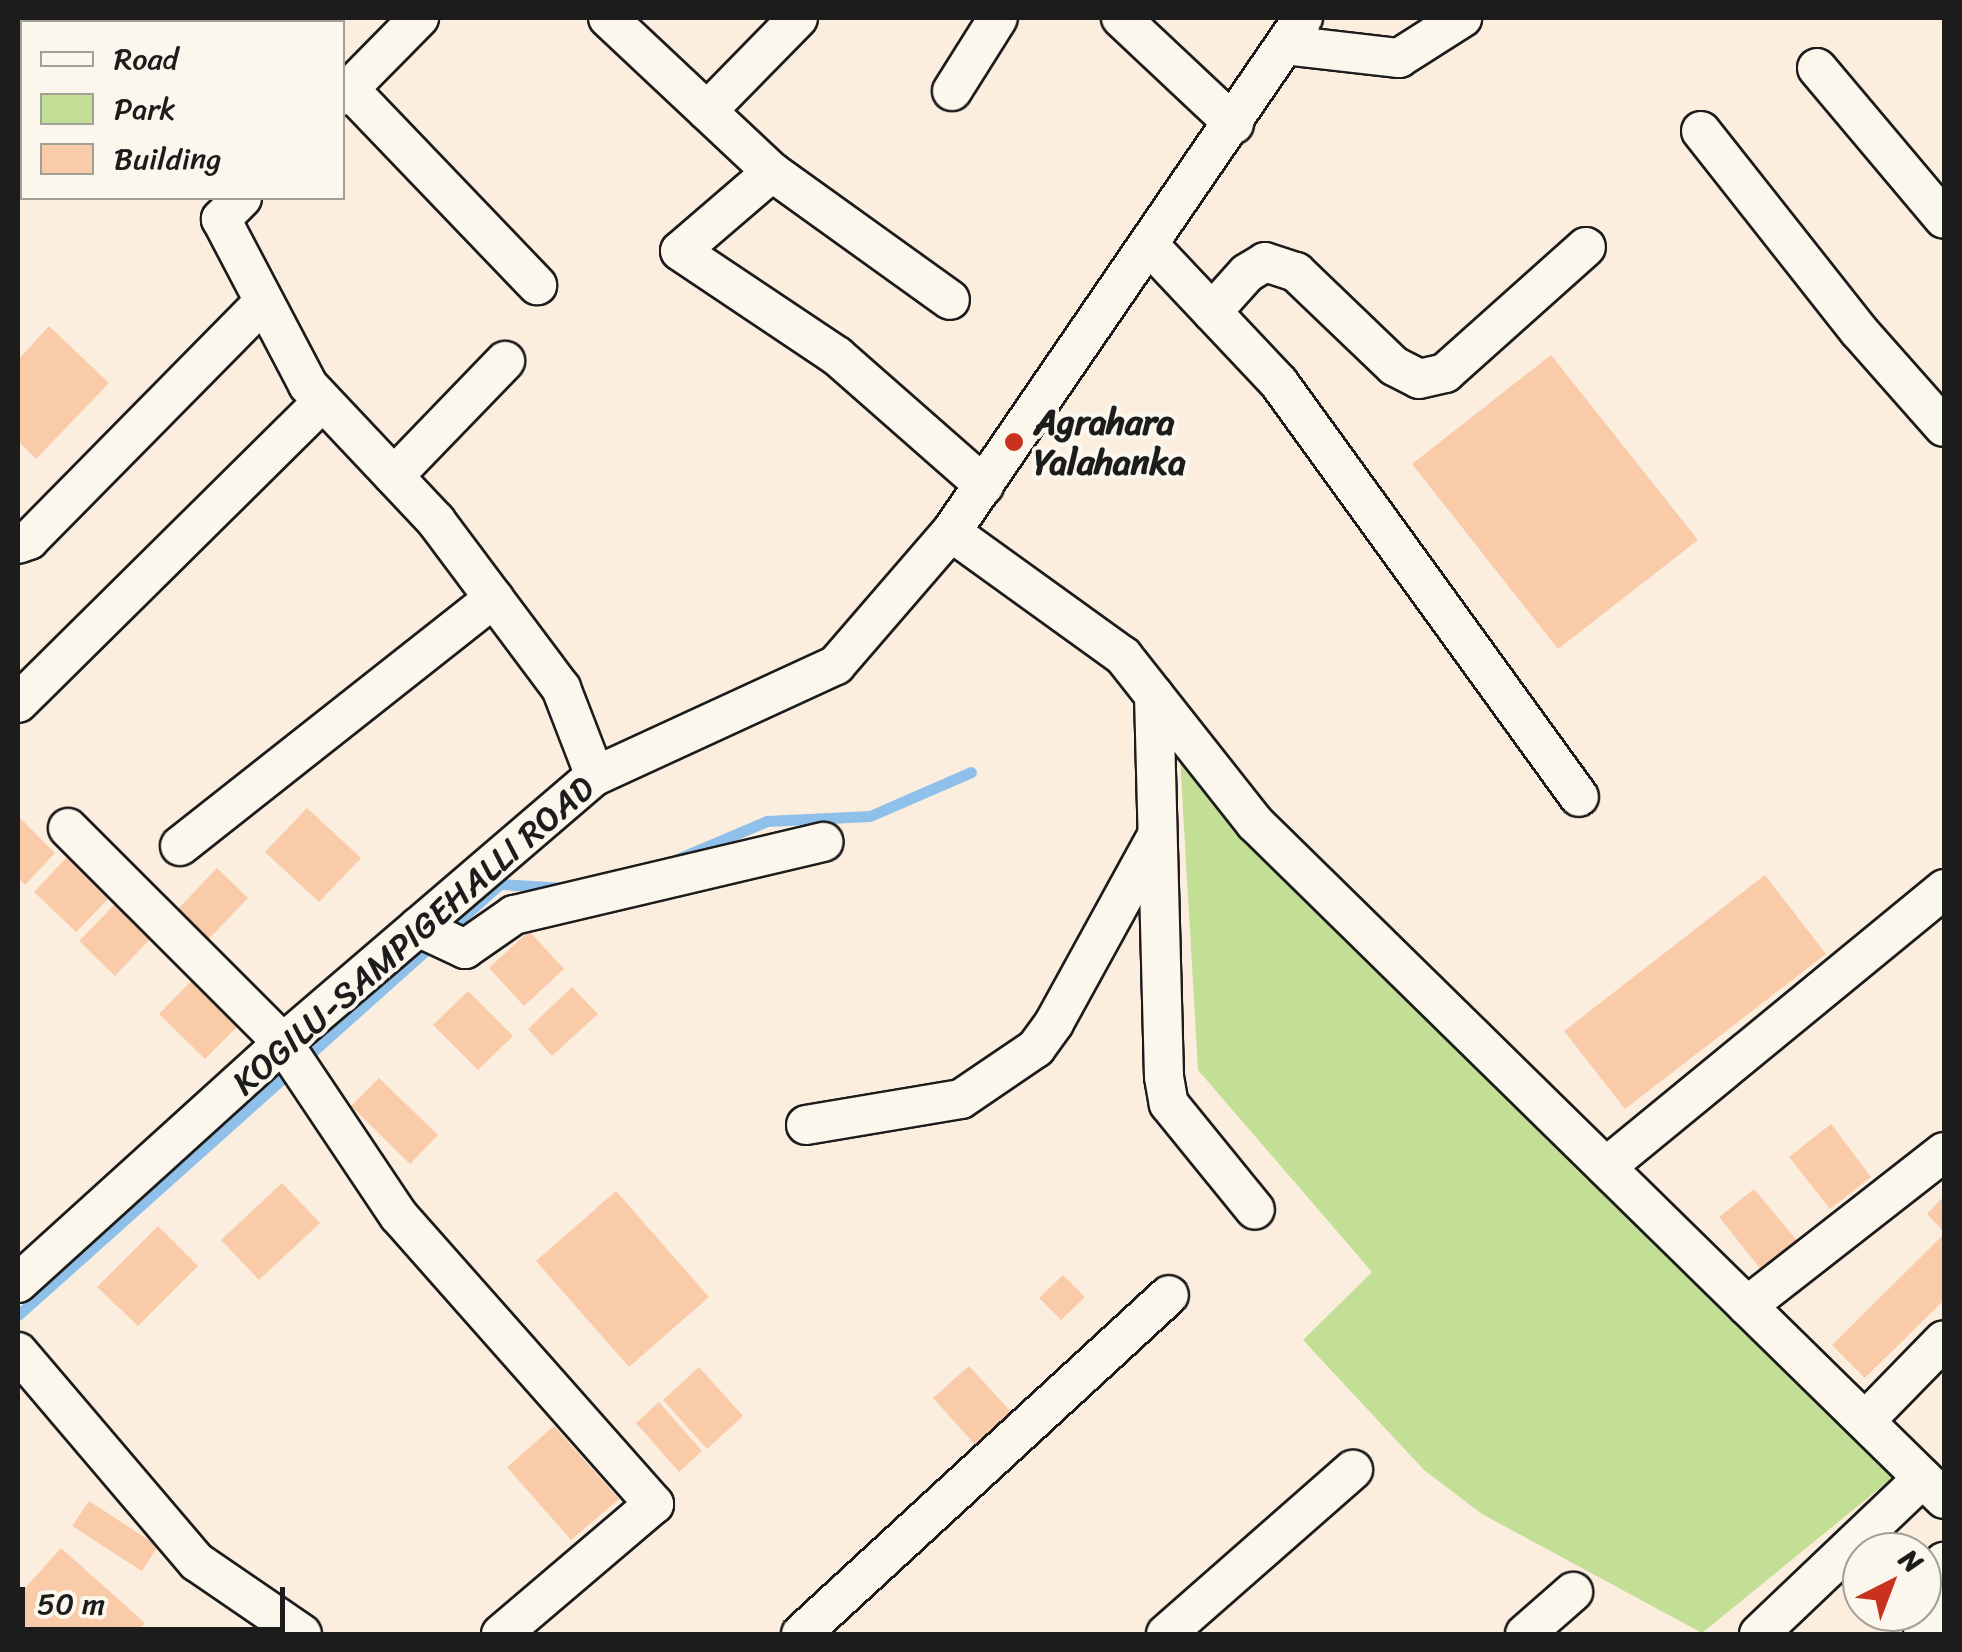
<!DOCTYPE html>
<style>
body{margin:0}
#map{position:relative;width:1962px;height:1652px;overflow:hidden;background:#fbeedf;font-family:Sriracha,sans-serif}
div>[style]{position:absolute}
.green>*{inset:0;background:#c3df96}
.stream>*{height:11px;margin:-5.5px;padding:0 5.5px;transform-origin:5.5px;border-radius:5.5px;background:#8ec0ea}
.building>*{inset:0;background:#facba9}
.roads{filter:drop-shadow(2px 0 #1c1c1c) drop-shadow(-2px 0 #1c1c1c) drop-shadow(0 2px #1c1c1c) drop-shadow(0 -2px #1c1c1c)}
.minor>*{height:38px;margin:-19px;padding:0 19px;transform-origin:19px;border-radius:19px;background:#fbf7ec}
.dots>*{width:28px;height:28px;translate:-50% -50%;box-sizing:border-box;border:5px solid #fbf7ec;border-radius:50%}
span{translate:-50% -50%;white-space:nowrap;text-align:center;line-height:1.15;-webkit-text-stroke:8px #fbf7ec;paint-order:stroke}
.poi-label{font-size:35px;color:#1c1c1c;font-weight:700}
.left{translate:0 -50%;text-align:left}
.street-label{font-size:35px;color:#1c1c1c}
.frame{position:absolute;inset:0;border:20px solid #1c1c1c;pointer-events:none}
.legend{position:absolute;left:20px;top:20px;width:325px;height:180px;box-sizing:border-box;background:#fbf7ec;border:2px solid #a29f99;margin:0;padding:12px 18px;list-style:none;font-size:30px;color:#1c1c1c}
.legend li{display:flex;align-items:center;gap:20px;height:50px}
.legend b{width:50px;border:2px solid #a29f99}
.north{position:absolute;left:1842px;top:1532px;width:100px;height:100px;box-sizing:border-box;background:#fbf7ec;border:2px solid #a29f99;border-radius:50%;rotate:42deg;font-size:28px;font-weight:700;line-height:40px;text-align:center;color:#1c1c1c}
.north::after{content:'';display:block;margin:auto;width:35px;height:45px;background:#c8321e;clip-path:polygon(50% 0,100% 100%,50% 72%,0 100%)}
.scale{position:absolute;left:20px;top:1587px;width:265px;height:45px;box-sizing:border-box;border:5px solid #1c1c1c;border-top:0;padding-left:12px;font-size:30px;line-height:35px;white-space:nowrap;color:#1c1c1c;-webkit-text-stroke:8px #fbf7ec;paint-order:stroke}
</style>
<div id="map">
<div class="green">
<div style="clip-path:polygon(1180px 757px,1896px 1475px,1702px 1633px,1482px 1514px,1424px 1470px,1303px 1340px,1372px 1272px,1198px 1070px)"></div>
</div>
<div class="stream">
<div style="left:677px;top:859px;width:98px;rotate:-22.9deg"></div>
<div style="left:767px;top:821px;width:103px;rotate:-2.8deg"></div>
<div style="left:870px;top:816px;width:110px;rotate:-23.5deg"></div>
<div style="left:18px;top:1315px;width:647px;rotate:-41.8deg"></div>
<div style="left:500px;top:884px;width:65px;rotate:3.5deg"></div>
</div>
<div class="building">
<div style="clip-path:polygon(49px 326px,109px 383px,36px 459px,18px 441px,18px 360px)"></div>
<div style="clip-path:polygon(1551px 355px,1698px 540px,1558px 649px,1412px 464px)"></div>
<div style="clip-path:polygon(307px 808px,361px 858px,319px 902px,265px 852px)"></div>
<div style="clip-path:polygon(18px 816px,55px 853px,25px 885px,18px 878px)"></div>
<div style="clip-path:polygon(69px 855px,111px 896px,76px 932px,34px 892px)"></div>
<div style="clip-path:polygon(217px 868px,248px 898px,206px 942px,175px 912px)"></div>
<div style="clip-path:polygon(1765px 875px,1826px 954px,1625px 1109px,1564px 1031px)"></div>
<div style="clip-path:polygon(117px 902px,152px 937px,115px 976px,79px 941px)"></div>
<div style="clip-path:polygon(529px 931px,564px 969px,524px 1006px,489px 968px)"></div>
<div style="clip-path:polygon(198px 974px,245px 1019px,205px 1059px,159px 1014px)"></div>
<div style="clip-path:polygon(572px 987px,598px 1014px,552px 1056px,528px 1029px)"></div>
<div style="clip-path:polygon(468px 991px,513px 1036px,478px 1070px,433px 1025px)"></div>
<div style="clip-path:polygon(379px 1078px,438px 1135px,410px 1164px,351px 1106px)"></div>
<div style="clip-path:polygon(1831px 1124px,1871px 1177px,1830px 1209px,1789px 1157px)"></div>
<div style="clip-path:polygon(282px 1183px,320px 1223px,259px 1280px,221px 1240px)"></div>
<div style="clip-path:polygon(1754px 1189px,1799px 1243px,1763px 1272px,1719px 1217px)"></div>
<div style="clip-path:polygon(616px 1191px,709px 1297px,629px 1367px,536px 1261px)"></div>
<div style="clip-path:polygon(1944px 1196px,1944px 1232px,1927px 1214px)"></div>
<div style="clip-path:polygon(158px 1226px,198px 1266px,138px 1326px,97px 1287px)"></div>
<div style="clip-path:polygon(1942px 1236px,1944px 1300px,1865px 1378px,1832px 1345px)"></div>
<div style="clip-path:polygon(1063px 1275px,1085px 1297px,1061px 1320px,1039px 1298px)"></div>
<div style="clip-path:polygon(969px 1366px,1014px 1415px,978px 1448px,933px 1398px)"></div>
<div style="clip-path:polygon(699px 1367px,743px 1416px,707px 1449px,663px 1400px)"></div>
<div style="clip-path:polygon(659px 1402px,702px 1451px,679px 1472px,636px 1423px)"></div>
<div style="clip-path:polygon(554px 1426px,619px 1499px,571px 1540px,507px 1467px)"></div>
<div style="clip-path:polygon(89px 1501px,158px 1546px,142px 1571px,72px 1526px)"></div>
<div style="clip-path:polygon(61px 1548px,145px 1623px,135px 1634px,18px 1634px,18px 1596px)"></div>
</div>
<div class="roads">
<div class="minor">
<div style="left:91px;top:18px;width:6px;rotate:45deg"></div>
<div style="left:608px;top:18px;width:225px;rotate:43.2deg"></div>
<div style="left:772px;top:172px;width:121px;rotate:139.3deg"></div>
<div style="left:680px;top:251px;width:189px;rotate:33.8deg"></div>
<div style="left:837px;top:356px;width:196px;rotate:41.3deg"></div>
<div style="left:1121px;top:18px;width:155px;rotate:43.2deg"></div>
<div style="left:1285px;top:45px;width:115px;rotate:6.5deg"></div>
<div style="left:1399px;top:58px;width:75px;rotate:-32.4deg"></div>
<div style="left:1817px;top:68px;width:197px;rotate:49.9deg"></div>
<div style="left:349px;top:89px;width:272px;rotate:46.2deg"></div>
<div style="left:952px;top:91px;width:86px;rotate:-57.8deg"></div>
<div style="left:342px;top:96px;width:110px;rotate:-45.4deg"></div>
<div style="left:707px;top:111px;width:130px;rotate:-45.6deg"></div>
<div style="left:1701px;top:131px;width:255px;rotate:51.7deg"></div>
<div style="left:1859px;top:331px;width:128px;rotate:48.5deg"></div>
<div style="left:772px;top:172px;width:219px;rotate:35.7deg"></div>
<div style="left:242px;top:198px;width:30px;rotate:135deg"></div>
<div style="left:221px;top:219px;width:187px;rotate:62.3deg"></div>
<div style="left:308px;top:385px;width:187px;rotate:46.7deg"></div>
<div style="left:436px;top:521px;width:209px;rotate:53.2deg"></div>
<div style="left:561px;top:688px;width:94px;rotate:68.9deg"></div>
<div style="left:1149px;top:245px;width:190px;rotate:46.7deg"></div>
<div style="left:1279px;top:383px;width:511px;rotate:54.07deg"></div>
<div style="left:1212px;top:312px;width:52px;rotate:-48.1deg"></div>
<div style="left:1247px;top:273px;width:21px;rotate:-31deg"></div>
<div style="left:1265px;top:262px;width:33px;rotate:18deg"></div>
<div style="left:1296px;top:272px;width:136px;rotate:43.8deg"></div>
<div style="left:1394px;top:366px;width:28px;rotate:27deg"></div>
<div style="left:1419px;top:379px;width:27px;rotate:-13deg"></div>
<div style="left:1445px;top:373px;width:189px;rotate:-41.8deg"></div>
<div style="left:394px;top:476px;width:160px;rotate:-46deg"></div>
<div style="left:951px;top:532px;width:212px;rotate:35.8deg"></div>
<div style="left:1123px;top:656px;width:213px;rotate:51.7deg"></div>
<div style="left:1255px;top:823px;width:965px;rotate:44.45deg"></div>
<div style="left:18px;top:544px;width:12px;rotate:-20deg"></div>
<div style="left:29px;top:540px;width:334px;rotate:-45.4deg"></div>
<div style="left:1154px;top:695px;width:382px;rotate:88.5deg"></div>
<div style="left:1164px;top:1077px;width:27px;rotate:80deg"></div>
<div style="left:1169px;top:1104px;width:136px;rotate:50.9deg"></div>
<div style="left:18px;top:703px;width:429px;rotate:-44.7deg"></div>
<div style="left:68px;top:828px;width:304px;rotate:45deg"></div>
<div style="left:283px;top:1043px;width:208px;rotate:56.2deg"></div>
<div style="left:399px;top:1216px;width:385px;rotate:48.5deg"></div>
<div style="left:654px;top:1504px;width:201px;rotate:139.6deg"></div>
<div style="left:180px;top:846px;width:400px;rotate:-38.3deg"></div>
<div style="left:418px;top:927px;width:52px;rotate:25.1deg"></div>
<div style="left:465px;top:949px;width:60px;rotate:-34.8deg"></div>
<div style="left:514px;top:915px;width:318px;rotate:-13.3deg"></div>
<div style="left:806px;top:1125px;width:157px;rotate:-9.5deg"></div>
<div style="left:961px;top:1099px;width:91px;rotate:-34.2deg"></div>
<div style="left:1036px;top:1048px;width:31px;rotate:-54deg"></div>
<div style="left:1054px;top:1023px;width:213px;rotate:-61.2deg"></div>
<div style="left:1606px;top:1167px;width:438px;rotate:-39.4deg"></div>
<div style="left:18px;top:1283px;width:358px;rotate:-42.2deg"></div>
<div style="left:283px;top:1043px;width:411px;rotate:-40.6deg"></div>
<div style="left:595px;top:776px;width:265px;rotate:-24.7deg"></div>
<div style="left:836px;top:665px;width:176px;rotate:-49.2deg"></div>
<div style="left:951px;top:532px;width:623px;rotate:-55.6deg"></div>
<div style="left:1747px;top:1306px;width:250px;rotate:-38deg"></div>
<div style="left:18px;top:1352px;width:276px;rotate:49.6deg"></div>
<div style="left:197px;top:1562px;width:127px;rotate:34.4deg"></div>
<div style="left:1865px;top:1421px;width:113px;rotate:-45.7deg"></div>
<div style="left:801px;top:1634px;width:500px;rotate:-42.65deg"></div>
<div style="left:1166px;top:1634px;width:249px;rotate:-41.3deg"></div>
<div style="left:1525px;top:1634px;width:64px;rotate:-41.2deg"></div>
<div style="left:1759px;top:1634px;width:226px;rotate:-43.6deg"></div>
<div style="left:1923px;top:1634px;width:36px;rotate:-84deg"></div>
<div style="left:1927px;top:1598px;width:40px;rotate:-65deg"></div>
</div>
</div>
<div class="dots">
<div style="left:1014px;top:442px;background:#c8321e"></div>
</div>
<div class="poi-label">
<span class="left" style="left:1034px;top:442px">Agrahara<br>Yalahanka</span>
</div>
<div class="street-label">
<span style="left:413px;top:935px;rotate:-41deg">KOGILU-SAMPIGEHALLI ROAD</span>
</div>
<div class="frame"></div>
<ul class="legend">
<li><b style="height:12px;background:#fbf7ec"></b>Road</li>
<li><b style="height:28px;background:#c3df96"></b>Park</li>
<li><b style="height:28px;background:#facba9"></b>Building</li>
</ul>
<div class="north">N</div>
<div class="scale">50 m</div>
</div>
